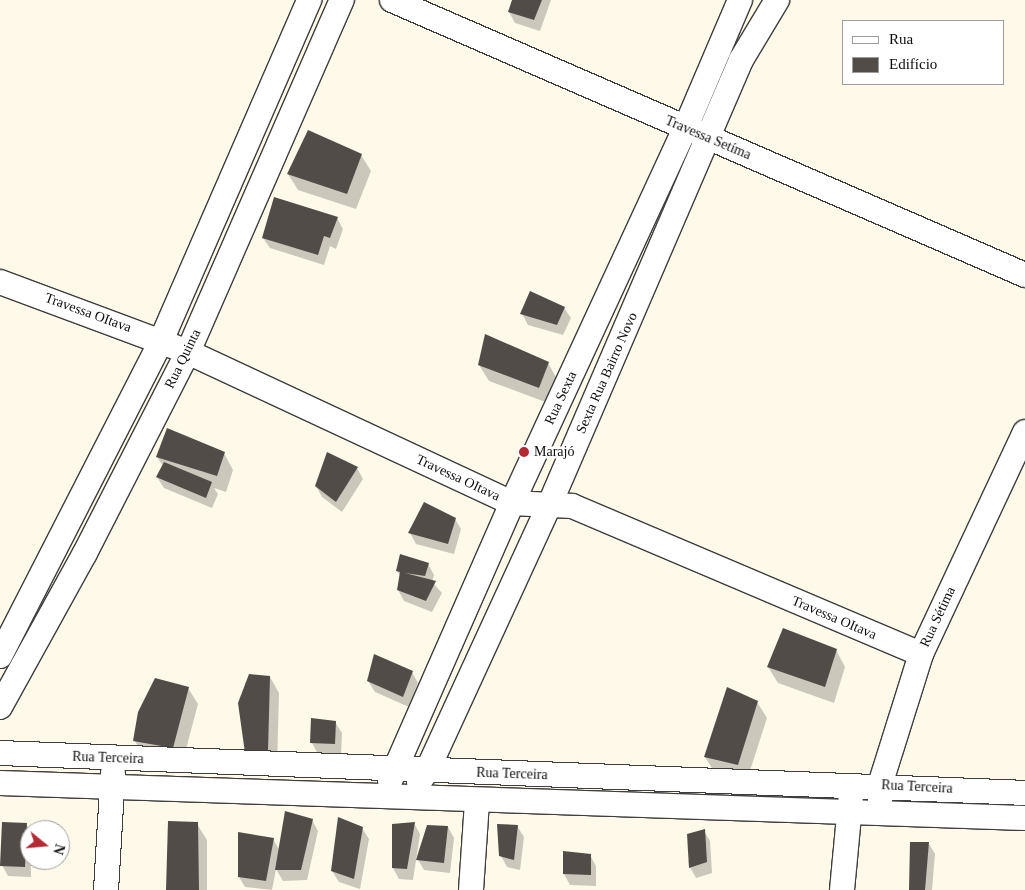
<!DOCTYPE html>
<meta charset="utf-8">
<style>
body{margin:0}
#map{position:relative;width:1025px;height:890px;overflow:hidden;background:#fef9e9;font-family:Georgia,serif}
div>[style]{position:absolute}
.shadow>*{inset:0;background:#0003}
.building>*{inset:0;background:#524c48}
.roads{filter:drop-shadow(1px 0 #3e3e3e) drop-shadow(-1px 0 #3e3e3e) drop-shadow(0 1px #3e3e3e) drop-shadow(0 -1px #3e3e3e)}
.minor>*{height:24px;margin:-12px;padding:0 12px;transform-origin:12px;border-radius:12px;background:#fff}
.dots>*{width:14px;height:14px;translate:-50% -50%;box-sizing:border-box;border:2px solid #fff;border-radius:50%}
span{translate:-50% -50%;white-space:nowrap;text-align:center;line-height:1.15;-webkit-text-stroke:5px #fff;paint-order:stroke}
.street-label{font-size:14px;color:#0b0b0b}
.poi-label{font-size:14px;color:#0b0b0b}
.left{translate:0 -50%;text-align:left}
.legend{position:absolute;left:842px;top:20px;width:162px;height:65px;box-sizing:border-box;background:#fff;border:1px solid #9d9d9d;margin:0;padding:6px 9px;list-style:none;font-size:15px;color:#0b0b0b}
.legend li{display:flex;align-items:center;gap:10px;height:25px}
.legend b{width:25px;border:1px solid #9d9d9d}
.north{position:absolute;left:20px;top:820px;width:50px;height:50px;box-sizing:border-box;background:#fff;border:1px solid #9d9d9d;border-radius:50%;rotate:107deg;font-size:14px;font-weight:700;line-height:20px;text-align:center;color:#0b0b0b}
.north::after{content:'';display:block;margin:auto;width:18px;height:22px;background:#b22b34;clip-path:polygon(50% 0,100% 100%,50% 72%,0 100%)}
</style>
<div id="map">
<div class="shadow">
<div style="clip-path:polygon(513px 0,551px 0,540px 31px,515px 23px,509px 12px)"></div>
<div style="clip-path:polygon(361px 155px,371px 171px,356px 209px,298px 190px,288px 174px)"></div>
<div style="clip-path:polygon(337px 218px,343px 229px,336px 249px,330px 246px,324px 265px,270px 248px,263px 238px)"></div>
<div style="clip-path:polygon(564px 308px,571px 318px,563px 335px,528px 325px,522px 314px)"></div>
<div style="clip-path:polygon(548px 363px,557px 379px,548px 403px,489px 381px,479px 365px)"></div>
<div style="clip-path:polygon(224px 453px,233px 470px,226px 492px,214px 488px,218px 494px,212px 508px,164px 488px,157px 477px,163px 466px,157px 457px)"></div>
<div style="clip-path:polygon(357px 468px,363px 479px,342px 512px,322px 497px,316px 486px)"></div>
<div style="clip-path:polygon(455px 519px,461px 529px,454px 554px,416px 544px,410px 533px)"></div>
<div style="clip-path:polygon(428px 564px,434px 575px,432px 582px,442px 593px,432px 612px,404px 601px,398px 590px,401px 577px,397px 571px)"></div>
<div style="clip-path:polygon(836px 650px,845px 667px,834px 703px,778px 683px,768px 667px)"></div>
<div style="clip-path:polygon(412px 672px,418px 683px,409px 707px,375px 692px,368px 681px)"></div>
<div style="clip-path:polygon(270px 677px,279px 693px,277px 767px,246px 752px)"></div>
<div style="clip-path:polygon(188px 688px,198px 704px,182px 764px,144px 757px,135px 741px)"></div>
<div style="clip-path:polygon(757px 702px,767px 718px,747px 780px,715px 773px,705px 757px)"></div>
<div style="clip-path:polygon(335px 722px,342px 733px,341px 755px,318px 754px,312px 743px)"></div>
<div style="clip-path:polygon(312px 820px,318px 831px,307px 880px,283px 881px,276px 869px,272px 890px,245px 887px,239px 877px,273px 839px,280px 851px)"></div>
<div style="clip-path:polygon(414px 823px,420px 834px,413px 880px,399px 879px,393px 868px)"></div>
<div style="clip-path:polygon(26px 824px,30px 831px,31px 877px,8px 876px,2px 865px)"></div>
<div style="clip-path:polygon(197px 824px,207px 840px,207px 890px,167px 890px)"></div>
<div style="clip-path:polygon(517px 826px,524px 837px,520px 870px,507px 867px,501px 856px)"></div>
<div style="clip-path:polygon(448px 827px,454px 838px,450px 873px,424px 870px,417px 858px)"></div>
<div style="clip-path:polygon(362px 828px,369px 839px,360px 889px,339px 882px,332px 871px)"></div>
<div style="clip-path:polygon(704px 831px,710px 841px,712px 873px,696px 878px,690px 867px)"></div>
<div style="clip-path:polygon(929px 844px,935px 854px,932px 890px,910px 890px)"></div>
<div style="clip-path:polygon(590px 855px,596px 866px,596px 886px,570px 885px,564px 874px)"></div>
</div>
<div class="building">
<div style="clip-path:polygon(512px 0,542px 0,534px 20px,508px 12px)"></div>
<div style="clip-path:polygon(308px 130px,362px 154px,347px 194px,287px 174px)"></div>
<div style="clip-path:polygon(274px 197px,338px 217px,330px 238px,324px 236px,318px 255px,262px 238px)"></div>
<div style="clip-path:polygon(530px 291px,565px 307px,557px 325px,520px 314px)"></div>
<div style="clip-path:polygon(485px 334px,549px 362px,539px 388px,478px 365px)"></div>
<div style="clip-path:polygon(167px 428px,225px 452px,217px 476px,156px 457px)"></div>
<div style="clip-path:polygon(327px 452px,358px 467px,336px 502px,315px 486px)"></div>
<div style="clip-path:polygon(164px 462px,212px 482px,206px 498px,156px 477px)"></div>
<div style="clip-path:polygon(424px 502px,456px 518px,448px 544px,408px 533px)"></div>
<div style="clip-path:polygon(400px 554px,429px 563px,425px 576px,405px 573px,436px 581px,426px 601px,397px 590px,400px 572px,396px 571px)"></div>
<div style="clip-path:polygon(783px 628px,837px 649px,825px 687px,767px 667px)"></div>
<div style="clip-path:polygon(374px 654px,413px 671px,403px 697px,367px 681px)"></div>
<div style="clip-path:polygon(249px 674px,270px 676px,268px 751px,245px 753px,238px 703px)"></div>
<div style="clip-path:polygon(155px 678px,189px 687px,173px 748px,133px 741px,138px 712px)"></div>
<div style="clip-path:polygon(727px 687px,758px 701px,738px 765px,704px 757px)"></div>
<div style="clip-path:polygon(311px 718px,336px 721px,335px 744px,310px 743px)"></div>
<div style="clip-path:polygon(285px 811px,313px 819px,301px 870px,275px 870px)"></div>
<div style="clip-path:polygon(338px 817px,363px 827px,354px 879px,331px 871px)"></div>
<div style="clip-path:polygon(168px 821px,198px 822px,199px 890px,166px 890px)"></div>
<div style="clip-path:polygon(2px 822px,27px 823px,25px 867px,0 866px)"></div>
<div style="clip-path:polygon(415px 822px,407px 869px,392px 868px,392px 824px)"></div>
<div style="clip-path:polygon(497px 824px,518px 825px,514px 860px,499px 856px)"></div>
<div style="clip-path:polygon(427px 825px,448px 826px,444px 863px,416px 860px)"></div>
<div style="clip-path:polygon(705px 829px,707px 862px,689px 868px,687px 834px)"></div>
<div style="clip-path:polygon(238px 832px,274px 838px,266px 881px,238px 877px)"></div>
<div style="clip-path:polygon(910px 842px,929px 842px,925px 890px,909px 890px)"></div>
<div style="clip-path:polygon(563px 851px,591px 854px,591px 875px,563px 874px)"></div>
</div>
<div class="roads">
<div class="minor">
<div style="left:392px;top:0;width:690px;rotate:23.48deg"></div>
<div style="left:0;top:282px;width:201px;rotate:20.4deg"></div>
<div style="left:188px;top:352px;width:357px;rotate:25deg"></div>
<div style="left:512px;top:503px;width:60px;rotate:2.9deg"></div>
<div style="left:572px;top:506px;width:379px;rotate:23deg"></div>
<div style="left:0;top:656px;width:354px;rotate:-62.9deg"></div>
<div style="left:161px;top:341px;width:372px;rotate:-66.5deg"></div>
<div style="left:0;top:707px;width:176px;rotate:-61.1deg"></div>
<div style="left:85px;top:553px;width:226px;rotate:-62.9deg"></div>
<div style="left:188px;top:352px;width:384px;rotate:-66.4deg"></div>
<div style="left:0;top:753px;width:1026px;rotate:2.23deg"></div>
<div style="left:390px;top:781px;width:304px;rotate:-66.3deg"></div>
<div style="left:512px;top:503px;width:412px;rotate:-65.2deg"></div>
<div style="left:685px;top:129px;width:140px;rotate:-66.9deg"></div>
<div style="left:419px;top:782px;width:14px;rotate:-54deg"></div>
<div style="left:427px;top:771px;width:292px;rotate:-65.3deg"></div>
<div style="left:549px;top:506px;width:486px;rotate:-66.7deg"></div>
<div style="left:741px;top:60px;width:70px;rotate:-59deg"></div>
<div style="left:0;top:783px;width:1026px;rotate:1.96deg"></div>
<div style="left:880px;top:800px;width:15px;rotate:-90deg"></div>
<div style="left:880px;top:785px;width:137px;rotate:-72.6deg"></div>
<div style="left:921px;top:654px;width:245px;rotate:-64.9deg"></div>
<div style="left:106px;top:890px;width:117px;rotate:-86.6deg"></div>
<div style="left:471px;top:890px;width:89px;rotate:-86.1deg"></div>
<div style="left:842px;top:890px;width:95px;rotate:-84.6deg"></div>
</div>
</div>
<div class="dots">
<div style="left:524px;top:452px;background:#b22b34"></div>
</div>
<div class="street-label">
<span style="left:708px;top:138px;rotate:23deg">Travessa Setíma</span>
<span style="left:88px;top:313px;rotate:20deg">Travessa OItava</span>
<span style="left:183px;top:359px;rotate:-64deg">Rua Quinta</span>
<span style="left:607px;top:373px;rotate:-66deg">Sexta Rua Bairro Novo</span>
<span style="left:561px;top:398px;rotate:-65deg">Rua Sexta</span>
<span style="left:458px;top:478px;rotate:25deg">Travessa OItava</span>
<span style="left:938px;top:617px;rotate:-65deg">Rua Sétima</span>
<span style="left:834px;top:618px;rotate:23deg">Travessa OItava</span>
<span style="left:108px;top:758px;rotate:2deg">Rua Terceira</span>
<span style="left:512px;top:774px;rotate:2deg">Rua Terceira</span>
<span style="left:917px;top:787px;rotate:3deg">Rua Terceira</span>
</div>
<div class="poi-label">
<span class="left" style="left:534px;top:452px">Marajó</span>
</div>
<ul class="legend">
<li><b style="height:6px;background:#fff"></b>Rua</li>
<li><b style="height:14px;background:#524c48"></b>Edifício</li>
</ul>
<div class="north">N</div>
</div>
